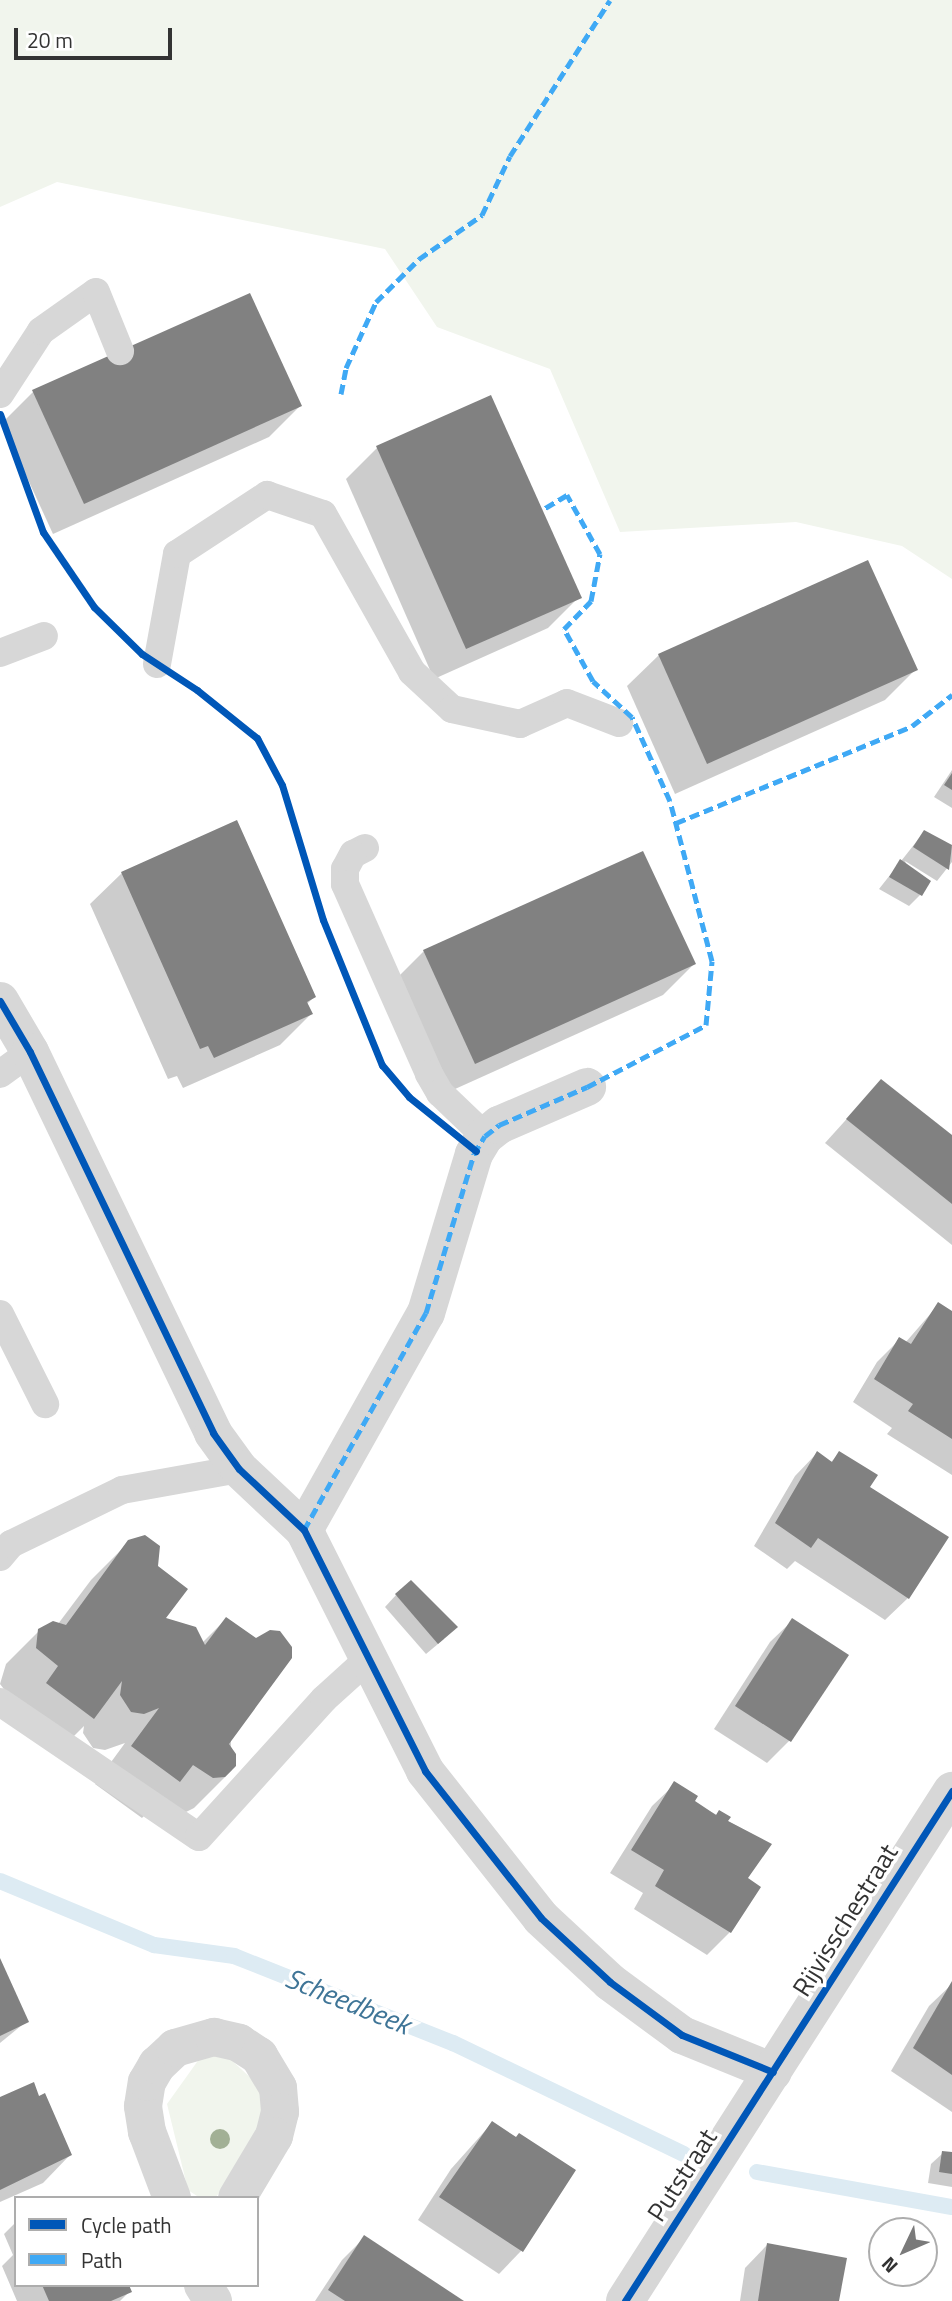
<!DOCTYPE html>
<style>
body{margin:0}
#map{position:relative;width:952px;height:2301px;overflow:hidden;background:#fff;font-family:"Titillium Web",sans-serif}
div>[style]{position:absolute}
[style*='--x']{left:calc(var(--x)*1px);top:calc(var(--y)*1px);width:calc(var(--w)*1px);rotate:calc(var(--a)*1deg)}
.green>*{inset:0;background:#f1f5ed}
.shadow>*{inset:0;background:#0003}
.stream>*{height:16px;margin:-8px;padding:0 8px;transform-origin:8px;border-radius:8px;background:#ddebf3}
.building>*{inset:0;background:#818181}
.lane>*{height:28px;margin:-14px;padding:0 14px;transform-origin:14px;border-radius:14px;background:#d7d7d7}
.street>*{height:38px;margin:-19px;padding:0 19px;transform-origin:19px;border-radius:19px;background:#d7d7d7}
.quiet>*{height:5px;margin-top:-2.5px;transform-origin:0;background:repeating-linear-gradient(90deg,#3fa9f5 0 10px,transparent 0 15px)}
.cycleway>*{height:7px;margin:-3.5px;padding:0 3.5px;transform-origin:3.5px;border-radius:3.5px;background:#0057b8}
.trees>*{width:20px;height:20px;margin:-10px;border-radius:50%;background:#a2b095}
span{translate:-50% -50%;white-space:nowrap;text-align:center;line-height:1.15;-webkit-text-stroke:7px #fff;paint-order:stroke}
.street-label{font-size:26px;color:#333}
.water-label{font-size:28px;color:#3f7597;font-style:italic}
.legend{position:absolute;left:14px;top:2196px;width:245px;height:91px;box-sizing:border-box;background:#fff;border:2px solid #adadad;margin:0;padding:9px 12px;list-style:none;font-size:21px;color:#333}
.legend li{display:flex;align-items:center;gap:14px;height:35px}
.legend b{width:35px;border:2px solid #adadad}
.north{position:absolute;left:868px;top:2217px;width:70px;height:70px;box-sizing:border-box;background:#fff;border:2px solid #adadad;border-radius:50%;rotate:226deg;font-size:19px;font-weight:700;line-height:28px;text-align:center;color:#333}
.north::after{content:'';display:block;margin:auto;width:24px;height:32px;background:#7a7a7a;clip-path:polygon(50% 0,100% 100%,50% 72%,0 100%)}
.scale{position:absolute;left:14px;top:28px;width:158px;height:32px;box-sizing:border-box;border:4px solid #333;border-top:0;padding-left:9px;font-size:21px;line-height:24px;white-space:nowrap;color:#333;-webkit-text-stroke:5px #fff;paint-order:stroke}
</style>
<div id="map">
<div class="green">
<i style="clip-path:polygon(0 0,952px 0,952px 579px,902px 546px,796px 522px,620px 532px,550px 369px,437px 327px,385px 249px,57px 182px,0 207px)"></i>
<i style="clip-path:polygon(202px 2055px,228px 2057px,267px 2093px,251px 2154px,215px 2198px,200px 2198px,188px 2190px,167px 2104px)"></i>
</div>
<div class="shadow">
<i style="clip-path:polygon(33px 392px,300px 406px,269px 437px,53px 534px,2px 423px)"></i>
<i style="clip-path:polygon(491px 397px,579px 597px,548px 628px,434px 679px,346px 479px,377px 448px)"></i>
<i style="clip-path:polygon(659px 655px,916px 669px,885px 700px,675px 794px,627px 686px)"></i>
<i style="clip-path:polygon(952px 770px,952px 808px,934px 797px)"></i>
<i style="clip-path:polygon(924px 832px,952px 847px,952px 862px,937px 881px,905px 861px,920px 895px,909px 906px,879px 889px)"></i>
<i style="clip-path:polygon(122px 873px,314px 997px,306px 1005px,311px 1014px,280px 1045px,183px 1088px,177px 1076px,168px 1079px,90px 904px)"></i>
<i style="clip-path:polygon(424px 951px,694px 964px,663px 995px,444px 1094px,393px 982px)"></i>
<i style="clip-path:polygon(881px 1081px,952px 1137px,952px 1245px,825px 1143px)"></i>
<i style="clip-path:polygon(939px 1304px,952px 1313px,952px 1475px,887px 1434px,892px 1428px,853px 1402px,877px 1362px,900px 1339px,905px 1343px)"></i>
<i style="clip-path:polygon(817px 1453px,831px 1462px,840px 1453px,868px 1488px,908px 1598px,885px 1620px,795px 1561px,787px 1569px,754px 1546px,795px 1476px)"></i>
<i style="clip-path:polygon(129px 1542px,156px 1567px,164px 1619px,202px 1643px,226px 1619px,232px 1770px,194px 1808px,180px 1815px,157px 1802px,142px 1818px,95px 1784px,125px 1743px,105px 1750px,93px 1748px,83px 1733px,84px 1726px,55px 1755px,0 1684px,6px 1664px,44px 1626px,58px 1624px,91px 1580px)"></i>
<i style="clip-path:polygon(396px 1595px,444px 1639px,426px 1654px,385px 1607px)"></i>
<i style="clip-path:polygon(793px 1620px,789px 1741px,767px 1763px,714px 1729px,770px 1642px)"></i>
<i style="clip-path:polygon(675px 1784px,693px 1802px,770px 1844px,746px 1878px,730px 1932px,707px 1955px,634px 1909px,643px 1893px,610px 1873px,652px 1806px)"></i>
<i style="clip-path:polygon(0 1962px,27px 2021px,0 2043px)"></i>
<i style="clip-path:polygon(952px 1984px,952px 2112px,891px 2071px,929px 2006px)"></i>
<i style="clip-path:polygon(39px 2098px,70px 2155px,43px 2183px,0 2202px,0 2099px)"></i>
<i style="clip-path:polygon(492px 2123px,573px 2171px,521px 2251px,499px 2274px,418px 2220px,451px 2169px)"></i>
<i style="clip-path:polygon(943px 2153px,952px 2154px,952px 2187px,928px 2183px,931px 2164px)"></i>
<i style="clip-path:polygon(16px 2222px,16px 2285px,127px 2285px,130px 2291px,120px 2301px,17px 2301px,2px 2266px,13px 2255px,4px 2234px)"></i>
<i style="clip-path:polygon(364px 2238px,460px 2301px,315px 2301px,342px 2260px)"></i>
<i style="clip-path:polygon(767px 2245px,837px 2301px,740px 2301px,745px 2268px)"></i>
</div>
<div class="stream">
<i style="--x:0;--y:1881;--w:167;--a:22.6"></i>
<i style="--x:154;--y:1945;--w:81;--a:7.8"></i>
<i style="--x:234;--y:1956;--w:236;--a:21.7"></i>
<i style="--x:453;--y:2043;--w:256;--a:25.7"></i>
<i style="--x:757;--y:2172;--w:198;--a:10.2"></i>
</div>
<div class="building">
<i style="clip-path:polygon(250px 293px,302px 406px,84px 504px,32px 390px)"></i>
<i style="clip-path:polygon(491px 395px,582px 598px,466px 649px,376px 446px)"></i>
<i style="clip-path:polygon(868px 560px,918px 670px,707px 764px,658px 654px)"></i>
<i style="clip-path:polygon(952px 773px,952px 790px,944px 785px)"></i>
<i style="clip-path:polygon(237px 820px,316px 997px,307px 1002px,313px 1014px,214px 1058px,208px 1046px,200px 1049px,121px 872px)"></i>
<i style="clip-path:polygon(924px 830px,952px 845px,949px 870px,913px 847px)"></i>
<i style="clip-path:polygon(643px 851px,696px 964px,475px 1064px,423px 950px)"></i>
<i style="clip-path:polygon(900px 859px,931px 881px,922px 896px,889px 877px)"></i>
<i style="clip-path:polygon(881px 1079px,952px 1135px,952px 1204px,846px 1119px)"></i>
<i style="clip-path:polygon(938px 1302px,952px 1311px,952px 1439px,908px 1411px,913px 1404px,874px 1379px,899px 1337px,911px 1344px)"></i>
<i style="clip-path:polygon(817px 1451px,832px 1462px,839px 1451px,878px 1475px,870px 1487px,949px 1537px,909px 1599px,818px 1538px,811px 1548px,775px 1523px)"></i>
<i style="clip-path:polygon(145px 1535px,160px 1546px,158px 1566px,188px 1589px,166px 1618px,196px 1627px,205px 1645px,226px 1617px,256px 1638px,270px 1630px,280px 1631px,292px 1647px,292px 1658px,229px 1744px,236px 1754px,236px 1766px,225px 1777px,213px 1778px,193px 1765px,180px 1782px,131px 1746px,159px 1708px,144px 1714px,131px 1712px,120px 1695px,122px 1681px,94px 1719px,46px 1683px,58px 1666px,36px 1648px,38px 1629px,53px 1621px,66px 1625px,128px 1540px)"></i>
<i style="clip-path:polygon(411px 1580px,458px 1627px,438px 1644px,395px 1594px)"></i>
<i style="clip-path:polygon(792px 1618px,849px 1655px,791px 1742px,735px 1706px)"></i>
<i style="clip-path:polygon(674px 1781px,698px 1796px,695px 1801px,716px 1815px,719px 1810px,731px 1817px,728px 1821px,772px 1844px,748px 1878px,761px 1887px,731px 1933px,655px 1886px,664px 1870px,631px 1850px)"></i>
<i style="clip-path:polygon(0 1958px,29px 2022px,0 2036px)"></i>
<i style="clip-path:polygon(952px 1981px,952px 2075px,913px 2048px)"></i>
<i style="clip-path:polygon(34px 2082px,39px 2096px,45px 2093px,72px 2155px,0 2190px,0 2097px)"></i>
<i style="clip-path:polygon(492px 2121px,516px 2137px,519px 2133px,576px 2170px,523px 2252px,439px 2197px)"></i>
<i style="clip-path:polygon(942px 2151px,952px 2152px,952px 2174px,939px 2172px)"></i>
<i style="clip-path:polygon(364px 2235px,464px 2301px,345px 2301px,328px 2290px)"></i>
<i style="clip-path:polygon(767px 2243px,847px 2258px,839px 2301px,758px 2301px)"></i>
<i style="clip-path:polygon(42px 2285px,129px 2285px,132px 2292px,111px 2301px,49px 2301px)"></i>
</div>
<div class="lane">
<i style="--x:0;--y:394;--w:75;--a:-56.9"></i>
<i style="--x:41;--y:331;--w:67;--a:-35.3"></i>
<i style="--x:96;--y:292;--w:64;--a:67.9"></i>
<i style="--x:0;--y:653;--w:47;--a:-21.1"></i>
<i style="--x:157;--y:664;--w:112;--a:-79.7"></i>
<i style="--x:177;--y:554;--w:108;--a:-33.2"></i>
<i style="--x:267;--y:495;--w:59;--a:18.7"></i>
<i style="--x:323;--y:514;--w:181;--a:60.6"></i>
<i style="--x:412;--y:672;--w:54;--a:42.8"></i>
<i style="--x:452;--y:709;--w:70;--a:12.4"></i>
<i style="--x:520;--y:724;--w:51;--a:-24.1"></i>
<i style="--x:567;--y:703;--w:56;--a:21"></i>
<i style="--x:365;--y:848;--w:13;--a:153"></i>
<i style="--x:353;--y:854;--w:17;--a:118"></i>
<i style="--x:345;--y:869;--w:15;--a:90"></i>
<i style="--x:345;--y:884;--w:208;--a:66.1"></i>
<i style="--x:429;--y:1074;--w:22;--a:60"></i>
<i style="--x:440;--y:1093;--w:62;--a:43.7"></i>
<i style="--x:0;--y:1074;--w:37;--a:-36"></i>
<i style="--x:0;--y:1314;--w:101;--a:63.4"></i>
<i style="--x:0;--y:1557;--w:17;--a:-50"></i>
<i style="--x:11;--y:1544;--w:123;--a:-25.9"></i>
<i style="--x:122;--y:1490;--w:119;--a:-10.2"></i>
<i style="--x:0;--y:1702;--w:240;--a:34.2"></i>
<i style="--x:199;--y:1837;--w:186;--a:-47.8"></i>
<i style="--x:324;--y:1699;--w:58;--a:-42.2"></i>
</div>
<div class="street">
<i style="--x:0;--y:1001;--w:59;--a:59.5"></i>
<i style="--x:30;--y:1052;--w:423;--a:64.3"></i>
<i style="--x:213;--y:1433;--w:44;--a:54.2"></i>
<i style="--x:239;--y:1469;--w:89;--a:43.2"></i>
<i style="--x:304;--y:1530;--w:270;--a:63.3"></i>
<i style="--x:425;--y:1771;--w:187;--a:51.7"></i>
<i style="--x:541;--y:1918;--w:94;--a:42.8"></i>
<i style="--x:610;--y:1982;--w:89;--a:36.4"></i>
<i style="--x:682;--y:2035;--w:98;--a:22.1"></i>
<i style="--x:304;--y:1530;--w:249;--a:-60.7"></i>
<i style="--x:426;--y:1313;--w:166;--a:-73.2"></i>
<i style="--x:474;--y:1154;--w:21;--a:-59"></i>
<i style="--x:485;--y:1136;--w:18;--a:-38"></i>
<i style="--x:499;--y:1125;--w:96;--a:-23.4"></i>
<i style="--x:172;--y:2198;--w:71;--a:-110.7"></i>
<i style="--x:147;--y:2132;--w:26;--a:-99"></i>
<i style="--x:143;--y:2106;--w:24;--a:-81"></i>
<i style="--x:147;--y:2082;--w:20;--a:-60"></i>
<i style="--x:157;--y:2065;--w:25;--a:-43"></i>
<i style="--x:175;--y:2048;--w:41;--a:-15.8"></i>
<i style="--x:214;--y:2037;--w:26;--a:13"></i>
<i style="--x:239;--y:2043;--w:24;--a:33"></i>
<i style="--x:259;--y:2056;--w:37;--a:59"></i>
<i style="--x:278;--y:2088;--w:24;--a:85"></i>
<i style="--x:280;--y:2112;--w:25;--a:104"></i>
<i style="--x:274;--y:2136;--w:72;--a:120.8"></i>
<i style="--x:203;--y:2285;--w:19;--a:58"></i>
<i style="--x:625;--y:2301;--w:606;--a:-57.33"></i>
</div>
<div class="quiet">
<i style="--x:341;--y:394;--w:26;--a:-79"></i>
<i style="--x:346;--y:368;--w:72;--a:-65.6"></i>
<i style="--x:376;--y:302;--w:61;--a:-45"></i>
<i style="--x:419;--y:259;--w:77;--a:-34.9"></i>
<i style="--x:482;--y:215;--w:65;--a:-64.6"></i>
<i style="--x:510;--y:156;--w:185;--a:-57.3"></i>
<i style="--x:676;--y:823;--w:255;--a:-22.3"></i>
<i style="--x:912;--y:726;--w:51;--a:-37.8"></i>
<i style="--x:304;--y:1530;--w:249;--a:-60.7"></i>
<i style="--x:426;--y:1313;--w:166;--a:-73.2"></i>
<i style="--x:474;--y:1154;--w:21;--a:-59"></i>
<i style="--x:485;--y:1136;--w:18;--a:-38"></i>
<i style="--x:499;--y:1125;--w:96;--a:-23.4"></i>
<i style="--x:587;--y:1087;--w:134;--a:-27.5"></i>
<i style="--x:706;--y:1025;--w:64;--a:-84.6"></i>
<i style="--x:712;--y:961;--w:165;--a:-104.7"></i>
<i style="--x:670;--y:801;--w:92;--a:-114.3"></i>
<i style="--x:632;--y:717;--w:53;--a:-137.3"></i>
<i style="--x:593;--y:681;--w:60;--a:-119.1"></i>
<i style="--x:564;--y:629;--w:39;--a:-46"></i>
<i style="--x:591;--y:601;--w:48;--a:-79.2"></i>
<i style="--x:600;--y:554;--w:68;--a:-119.2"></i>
<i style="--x:567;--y:495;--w:29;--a:149"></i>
</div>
<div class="cycleway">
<i style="--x:0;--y:414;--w:126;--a:70"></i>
<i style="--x:43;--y:532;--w:91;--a:55.8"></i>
<i style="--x:94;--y:607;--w:67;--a:44.4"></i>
<i style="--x:142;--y:654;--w:66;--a:33.2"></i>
<i style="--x:197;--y:690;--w:77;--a:38.7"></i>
<i style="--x:257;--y:738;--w:53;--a:62"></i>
<i style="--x:282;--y:785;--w:141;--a:73.1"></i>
<i style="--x:323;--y:920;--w:157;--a:67.9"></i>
<i style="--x:382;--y:1065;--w:42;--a:49.8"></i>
<i style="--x:409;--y:1097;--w:86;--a:38.9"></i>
<i style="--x:0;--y:1001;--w:59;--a:59.5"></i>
<i style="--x:30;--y:1052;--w:423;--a:64.3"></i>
<i style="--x:213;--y:1433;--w:44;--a:54.2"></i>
<i style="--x:239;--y:1469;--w:89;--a:43.2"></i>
<i style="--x:304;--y:1530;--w:270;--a:63.3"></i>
<i style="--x:425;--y:1771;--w:187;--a:51.7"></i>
<i style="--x:541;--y:1918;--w:94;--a:42.8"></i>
<i style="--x:610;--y:1982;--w:89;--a:36.4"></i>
<i style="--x:682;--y:2035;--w:98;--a:22.1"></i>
<i style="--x:625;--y:2301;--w:606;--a:-57.33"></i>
</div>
<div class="trees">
<i style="left:220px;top:2139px"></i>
</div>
<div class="street-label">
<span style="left:845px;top:1920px;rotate:-58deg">Rijvisschestraat</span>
<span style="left:682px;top:2175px;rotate:-57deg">Putstraat</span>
</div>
<div class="water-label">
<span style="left:348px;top:2001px;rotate:22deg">Scheedbeek</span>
</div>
<ul class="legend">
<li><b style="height:9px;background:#0057b8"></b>Cycle path</li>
<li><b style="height:9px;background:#3fa9f5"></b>Path</li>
</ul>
<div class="north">N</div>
<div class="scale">20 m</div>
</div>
